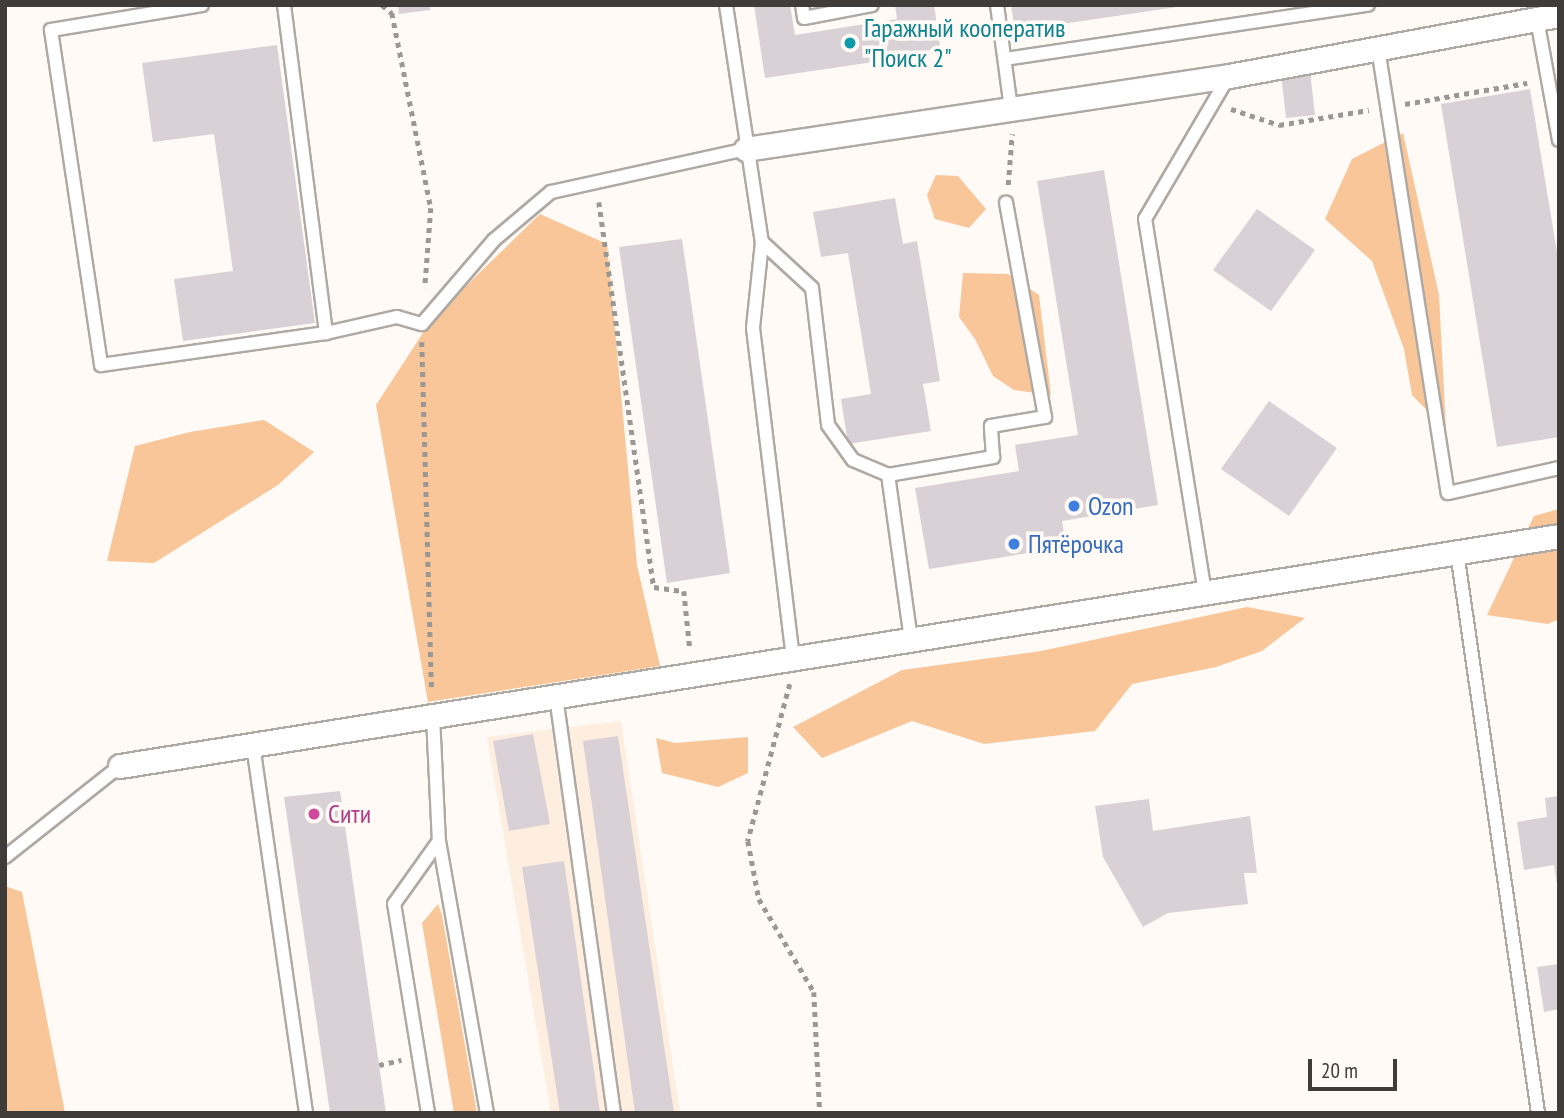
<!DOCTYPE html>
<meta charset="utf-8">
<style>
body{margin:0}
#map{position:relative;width:1564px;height:1118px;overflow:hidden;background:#fffaf5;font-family:"PT Sans Narrow",sans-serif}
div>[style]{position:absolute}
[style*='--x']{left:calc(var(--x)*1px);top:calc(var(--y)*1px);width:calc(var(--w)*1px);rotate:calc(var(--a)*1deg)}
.industrial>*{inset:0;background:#fdeee0}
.green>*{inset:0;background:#f8c698}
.building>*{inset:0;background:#d9d1d5}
.path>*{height:4.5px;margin-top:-2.25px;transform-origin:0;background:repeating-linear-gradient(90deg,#9b9794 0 5px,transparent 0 10px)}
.roads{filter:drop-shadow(2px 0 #afa9a4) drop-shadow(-2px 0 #afa9a4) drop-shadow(0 2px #afa9a4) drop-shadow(0 -2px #afa9a4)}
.service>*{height:12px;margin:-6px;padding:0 6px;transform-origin:6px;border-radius:6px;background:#fff}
.minor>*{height:23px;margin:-11.5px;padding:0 11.5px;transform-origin:11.5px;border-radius:11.5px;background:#fff}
.dots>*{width:19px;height:19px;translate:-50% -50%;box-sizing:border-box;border:4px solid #fffaf5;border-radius:50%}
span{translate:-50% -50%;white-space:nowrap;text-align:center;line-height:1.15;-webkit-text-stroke:7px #fffaf5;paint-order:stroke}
.culture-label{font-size:26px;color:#0d838f}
.left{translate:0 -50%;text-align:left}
.shop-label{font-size:26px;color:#366cbe}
.hotel-label{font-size:26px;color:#b23c85}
.frame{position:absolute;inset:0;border:7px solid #3f3c3a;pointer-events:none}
.scale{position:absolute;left:1308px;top:1059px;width:89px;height:32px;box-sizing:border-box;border:4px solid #3f3c3a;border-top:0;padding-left:9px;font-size:21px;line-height:24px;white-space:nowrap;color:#3f3c3a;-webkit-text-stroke:5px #fffaf5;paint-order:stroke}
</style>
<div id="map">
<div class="industrial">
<i style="clip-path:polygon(621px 721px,680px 1113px,551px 1113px,487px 737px)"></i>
</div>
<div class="green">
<i style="clip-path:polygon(1403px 133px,1439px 295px,1446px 430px,1412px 395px,1404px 349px,1372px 261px,1325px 219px,1352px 159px)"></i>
<i style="clip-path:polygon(936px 175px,958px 176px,986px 209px,969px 228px,935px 219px,927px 195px)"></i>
<i style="clip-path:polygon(540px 214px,607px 244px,637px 565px,660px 666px,428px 702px,376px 405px,432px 319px)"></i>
<i style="clip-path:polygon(963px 273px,1008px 274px,1039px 295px,1051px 395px,1014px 390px,993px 376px,975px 339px,959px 317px)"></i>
<i style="clip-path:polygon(264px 420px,314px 452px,278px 485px,154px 563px,107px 561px,135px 446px,190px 432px)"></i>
<i style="clip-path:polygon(1559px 509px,1559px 619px,1548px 624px,1487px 615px,1534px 516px)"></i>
<i style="clip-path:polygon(1247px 607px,1305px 618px,1262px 651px,1216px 667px,1132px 684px,1095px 731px,984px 744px,912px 721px,822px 758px,793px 727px,902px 670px,1041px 651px)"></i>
<i style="clip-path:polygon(748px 737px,748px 773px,718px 787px,662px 773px,656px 738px,675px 743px)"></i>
<i style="clip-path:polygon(5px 886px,22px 892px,65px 1113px,5px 1113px)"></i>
<i style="clip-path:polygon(438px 904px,442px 915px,477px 1113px,454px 1113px,422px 923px)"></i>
</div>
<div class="building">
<i style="clip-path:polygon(398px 5px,430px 5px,430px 10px,399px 14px)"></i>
<i style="clip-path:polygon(754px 5px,790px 5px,795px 35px,897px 19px,895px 5px,934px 5px,941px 52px,765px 78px)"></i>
<i style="clip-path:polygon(1011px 5px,1177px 5px,1177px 7px,1015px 31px)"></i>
<i style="clip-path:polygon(277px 45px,315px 323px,183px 341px,174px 279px,233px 271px,214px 134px,153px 142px,142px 63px)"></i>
<i style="clip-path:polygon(1310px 71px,1315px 115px,1286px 118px,1281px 74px)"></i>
<i style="clip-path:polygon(1530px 89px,1559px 264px,1559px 437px,1497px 447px,1441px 104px)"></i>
<i style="clip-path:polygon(1104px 170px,1158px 505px,1062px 521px,1066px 547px,929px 569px,915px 488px,1019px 471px,1015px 445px,1078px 435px,1037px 181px)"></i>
<i style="clip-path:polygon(895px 198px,903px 244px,917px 241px,940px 381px,923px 384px,931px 431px,848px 444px,841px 399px,871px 394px,848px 253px,821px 257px,813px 212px)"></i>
<i style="clip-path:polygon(1257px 209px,1315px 250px,1271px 311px,1213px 270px)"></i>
<i style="clip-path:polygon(682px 239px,730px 573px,667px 583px,619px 247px)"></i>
<i style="clip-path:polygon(1269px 401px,1337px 448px,1289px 516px,1221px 469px)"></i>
<i style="clip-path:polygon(533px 734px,550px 824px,509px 831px,493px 741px)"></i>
<i style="clip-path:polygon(618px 736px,674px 1113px,635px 1113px,583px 741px)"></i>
<i style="clip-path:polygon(340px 791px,375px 1037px,386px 1113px,330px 1113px,284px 797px)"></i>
<i style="clip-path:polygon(1559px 796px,1559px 884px,1557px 884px,1554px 865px,1524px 870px,1517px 822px,1547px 817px,1545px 798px)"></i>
<i style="clip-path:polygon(1149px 799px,1153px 831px,1250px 816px,1257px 873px,1244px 873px,1248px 904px,1168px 913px,1143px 927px,1103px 857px,1095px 806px)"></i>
<i style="clip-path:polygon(564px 861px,600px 1113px,560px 1113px,522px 867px)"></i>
<i style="clip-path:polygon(1559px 964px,1559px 1009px,1544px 1012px,1537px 967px)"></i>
</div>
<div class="path">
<i style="--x:382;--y:5;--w:13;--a:39"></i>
<i style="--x:392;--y:13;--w:199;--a:78.7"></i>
<i style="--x:431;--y:208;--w:80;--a:94.3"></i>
<i style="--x:1405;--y:104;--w:124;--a:-9.8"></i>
<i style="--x:1231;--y:109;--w:51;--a:18.4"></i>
<i style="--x:1279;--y:125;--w:91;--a:-9.5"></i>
<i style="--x:1008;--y:185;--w:51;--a:-85.5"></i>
<i style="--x:599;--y:202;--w:389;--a:81.9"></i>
<i style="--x:654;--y:587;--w:30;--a:8"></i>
<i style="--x:684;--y:591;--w:58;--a:84.1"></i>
<i style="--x:422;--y:342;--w:349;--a:88.4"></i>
<i style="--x:790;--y:684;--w:163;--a:105"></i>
<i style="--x:748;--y:841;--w:59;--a:79.3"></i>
<i style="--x:759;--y:899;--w:108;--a:59.4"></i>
<i style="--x:814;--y:992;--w:121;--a:87.2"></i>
<i style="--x:379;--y:1065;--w:23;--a:-13"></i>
</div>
<div class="roads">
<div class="service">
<i style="--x:202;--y:5;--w:153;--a:170.6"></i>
<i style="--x:51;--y:30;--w:339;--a:81.5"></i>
<i style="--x:101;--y:365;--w:227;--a:-8.1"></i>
<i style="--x:326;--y:333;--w:73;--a:-12.7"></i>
<i style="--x:397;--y:317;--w:26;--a:16"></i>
<i style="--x:422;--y:324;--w:111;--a:-49.4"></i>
<i style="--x:494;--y:240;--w:75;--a:-40.1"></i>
<i style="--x:551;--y:192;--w:200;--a:-12.4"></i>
<i style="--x:284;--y:5;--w:331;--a:82.7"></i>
<i style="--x:726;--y:5;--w:240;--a:81.4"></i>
<i style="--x:762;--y:242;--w:68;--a:42.6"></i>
<i style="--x:812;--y:288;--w:138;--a:83.3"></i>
<i style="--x:828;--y:425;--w:43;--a:54.5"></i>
<i style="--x:853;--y:460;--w:38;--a:23"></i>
<i style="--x:802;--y:5;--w:13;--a:81"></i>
<i style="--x:804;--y:18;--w:69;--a:-10.8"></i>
<i style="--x:997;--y:5;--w:105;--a:82.3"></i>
<i style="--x:1537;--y:19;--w:123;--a:79.7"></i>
<i style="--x:1378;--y:48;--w:450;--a:81.1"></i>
<i style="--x:1448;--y:493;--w:114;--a:-12.7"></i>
<i style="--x:1005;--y:59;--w:367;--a:-8.5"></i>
<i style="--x:762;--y:242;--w:86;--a:96"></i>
<i style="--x:753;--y:328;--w:332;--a:83.1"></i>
<i style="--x:1457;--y:552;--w:567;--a:81.78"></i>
<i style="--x:1205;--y:593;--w:379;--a:-99.1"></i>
<i style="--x:1145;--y:219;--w:166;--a:-59.6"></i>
<i style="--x:911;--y:640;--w:167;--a:-97.9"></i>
<i style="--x:888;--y:475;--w:107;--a:-9.7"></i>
<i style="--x:993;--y:457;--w:31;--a:-94"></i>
<i style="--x:991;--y:426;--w:55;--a:-9.5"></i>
<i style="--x:1045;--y:417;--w:218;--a:-100.3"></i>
<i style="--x:556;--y:696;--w:421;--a:82.1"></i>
<i style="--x:433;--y:716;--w:125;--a:87.3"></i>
<i style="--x:439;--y:841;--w:276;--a:80"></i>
<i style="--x:253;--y:745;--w:372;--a:81.8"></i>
<i style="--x:5;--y:857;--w:147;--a:-38.4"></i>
<i style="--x:428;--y:1113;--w:212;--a:-99.2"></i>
<i style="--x:394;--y:904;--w:77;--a:-54.5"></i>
</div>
<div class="minor">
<i style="--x:746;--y:149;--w:488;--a:-8.6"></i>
<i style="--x:1229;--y:76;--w:336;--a:-10.5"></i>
<i style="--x:120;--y:766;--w:1457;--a:-9.08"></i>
</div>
</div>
<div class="dots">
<i style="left:850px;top:43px;background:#0f9aa8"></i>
<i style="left:1074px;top:506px;background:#3f7fe0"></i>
<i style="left:1014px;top:544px;background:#3f7fe0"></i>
<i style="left:314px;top:814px;background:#d1479c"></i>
</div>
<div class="culture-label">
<span class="left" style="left:864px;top:43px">Гаражный кооператив<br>"Поиск 2"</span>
</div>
<div class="shop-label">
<span class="left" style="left:1088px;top:506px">Ozon</span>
<span class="left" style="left:1028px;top:544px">Пятёрочка</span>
</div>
<div class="hotel-label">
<span class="left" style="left:328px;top:814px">Сити</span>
</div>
<div class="frame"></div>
<div class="scale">20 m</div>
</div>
